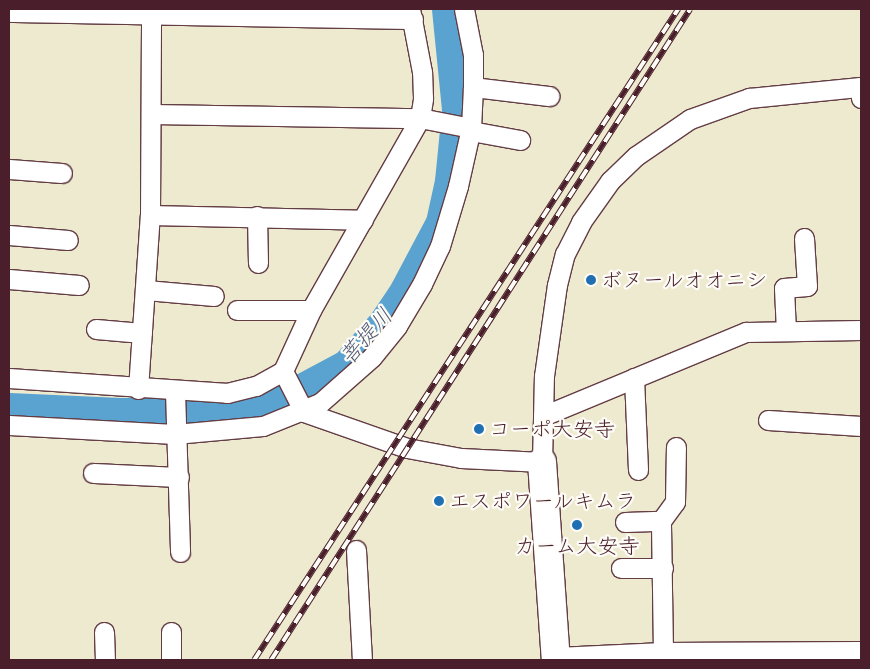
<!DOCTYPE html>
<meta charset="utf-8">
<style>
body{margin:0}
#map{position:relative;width:870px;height:669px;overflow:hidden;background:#eeead0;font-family:Itim,"Klee One",sans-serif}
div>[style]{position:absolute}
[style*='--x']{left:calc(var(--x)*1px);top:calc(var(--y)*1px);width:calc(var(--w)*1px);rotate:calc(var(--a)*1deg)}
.river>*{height:29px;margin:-14.5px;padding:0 14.5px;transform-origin:14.5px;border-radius:14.5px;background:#5aa3d1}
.roads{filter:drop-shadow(1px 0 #633d44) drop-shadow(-1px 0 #633d44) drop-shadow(0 1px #633d44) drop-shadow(0 -1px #633d44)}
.street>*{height:19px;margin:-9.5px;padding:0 9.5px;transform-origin:9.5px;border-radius:9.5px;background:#fff}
.secondary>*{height:28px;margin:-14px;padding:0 14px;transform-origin:14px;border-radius:14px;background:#fff}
.rail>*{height:5.5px;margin-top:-2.75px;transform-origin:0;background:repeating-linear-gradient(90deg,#fdfcf7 0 11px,#4a1f2b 0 22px);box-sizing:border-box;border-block:1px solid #4a1f2b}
.dots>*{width:14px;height:14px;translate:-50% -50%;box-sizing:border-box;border:2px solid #fdfcf7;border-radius:50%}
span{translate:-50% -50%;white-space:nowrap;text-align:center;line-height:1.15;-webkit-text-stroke:4.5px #fdfcf7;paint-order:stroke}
.poi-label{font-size:21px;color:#4a1f2b}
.left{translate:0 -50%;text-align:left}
.water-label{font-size:22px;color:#515a76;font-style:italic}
.frame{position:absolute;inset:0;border:10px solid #4a1f2b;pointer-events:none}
</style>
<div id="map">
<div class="river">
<i style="--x:9;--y:407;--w:111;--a:2.6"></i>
<i style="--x:120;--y:412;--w:120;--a:-1"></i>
<i style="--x:240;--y:410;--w:46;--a:-16.5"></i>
<i style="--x:284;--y:397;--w:70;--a:-28"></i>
<i style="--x:346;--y:364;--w:55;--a:-48.7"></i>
<i style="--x:382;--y:323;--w:40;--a:-56"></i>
<i style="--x:404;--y:290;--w:77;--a:-62.1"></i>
<i style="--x:440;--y:222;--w:42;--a:-77.6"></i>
<i style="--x:449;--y:181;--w:72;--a:-84.4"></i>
<i style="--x:456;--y:109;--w:100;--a:-95.7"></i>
</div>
<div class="roads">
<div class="street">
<i style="--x:9;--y:12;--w:404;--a:1"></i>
<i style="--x:473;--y:87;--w:77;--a:6.8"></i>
<i style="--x:151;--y:114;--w:269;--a:0.9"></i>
<i style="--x:420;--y:118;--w:52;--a:11.1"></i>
<i style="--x:471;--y:131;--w:50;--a:10.4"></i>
<i style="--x:9;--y:169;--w:53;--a:4.3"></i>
<i style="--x:150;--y:215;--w:213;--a:1.3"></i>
<i style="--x:257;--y:216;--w:47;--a:88.8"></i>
<i style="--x:9;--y:235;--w:59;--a:4.8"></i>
<i style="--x:9;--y:279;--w:70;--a:4.9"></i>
<i style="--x:146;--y:290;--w:68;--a:5"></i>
<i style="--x:237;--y:310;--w:74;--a:0"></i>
<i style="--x:96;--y:329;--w:46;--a:5"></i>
<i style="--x:786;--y:331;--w:43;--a:-92.7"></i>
<i style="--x:784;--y:288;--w:23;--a:-5"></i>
<i style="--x:807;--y:286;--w:48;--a:-93.6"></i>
<i style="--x:283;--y:371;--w:46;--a:62.9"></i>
<i style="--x:304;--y:412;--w:109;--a:19.3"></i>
<i style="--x:407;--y:448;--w:55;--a:10.5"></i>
<i style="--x:461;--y:458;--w:81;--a:2.8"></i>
<i style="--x:542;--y:462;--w:86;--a:-88.7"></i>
<i style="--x:544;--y:376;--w:92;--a:-81.9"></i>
<i style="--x:557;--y:285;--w:32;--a:-76"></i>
<i style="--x:565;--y:254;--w:36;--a:-63"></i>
<i style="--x:581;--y:222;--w:50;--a:-54.7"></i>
<i style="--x:610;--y:181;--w:36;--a:-44"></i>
<i style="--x:636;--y:156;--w:65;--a:-34.4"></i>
<i style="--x:690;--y:119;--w:63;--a:-19.6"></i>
<i style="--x:749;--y:98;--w:112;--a:-5.7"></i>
<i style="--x:860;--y:87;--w:11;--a:85"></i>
<i style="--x:9;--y:378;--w:219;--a:3.9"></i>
<i style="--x:227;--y:393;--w:30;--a:-14"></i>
<i style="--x:256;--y:386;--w:31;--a:-29"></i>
<i style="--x:283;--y:371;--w:67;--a:-65.3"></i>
<i style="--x:311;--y:310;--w:221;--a:-60.4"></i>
<i style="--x:420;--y:118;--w:20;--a:-81"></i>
<i style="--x:423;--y:98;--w:26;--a:-92"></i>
<i style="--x:422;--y:72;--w:64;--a:-100.8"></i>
<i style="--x:634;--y:378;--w:92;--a:87.5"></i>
<i style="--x:138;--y:389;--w:174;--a:-86.1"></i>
<i style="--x:150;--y:215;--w:206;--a:-89.7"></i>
<i style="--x:175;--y:391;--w:161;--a:88.2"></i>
<i style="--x:543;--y:416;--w:220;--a:-22.5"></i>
<i style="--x:746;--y:332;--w:115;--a:-1"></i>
<i style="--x:768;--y:420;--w:93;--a:3.7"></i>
<i style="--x:9;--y:425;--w:166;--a:3.1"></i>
<i style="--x:175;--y:434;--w:88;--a:-5.2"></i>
<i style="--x:263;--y:426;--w:61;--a:-22"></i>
<i style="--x:320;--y:403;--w:69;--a:-41.5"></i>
<i style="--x:372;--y:357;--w:40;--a:-51"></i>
<i style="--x:397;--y:326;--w:49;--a:-59.2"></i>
<i style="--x:422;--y:284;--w:42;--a:-64.7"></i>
<i style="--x:440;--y:246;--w:63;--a:-73.3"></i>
<i style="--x:458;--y:186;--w:59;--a:-77.4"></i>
<i style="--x:471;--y:128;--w:41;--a:-87.2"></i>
<i style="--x:473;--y:87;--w:32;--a:-90"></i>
<i style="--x:473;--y:55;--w:47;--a:-101.1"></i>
<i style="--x:93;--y:473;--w:86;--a:2.7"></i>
<i style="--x:625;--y:522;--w:36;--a:-2"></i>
<i style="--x:356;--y:550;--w:110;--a:86.9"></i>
<i style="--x:621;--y:568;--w:42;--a:0"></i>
<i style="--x:104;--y:632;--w:28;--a:88"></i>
<i style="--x:171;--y:632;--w:28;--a:90"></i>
<i style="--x:663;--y:652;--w:131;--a:-90.9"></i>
<i style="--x:661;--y:521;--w:24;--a:-54"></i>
<i style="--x:675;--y:502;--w:55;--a:-89"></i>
<i style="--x:556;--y:657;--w:107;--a:-2.7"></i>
<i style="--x:663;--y:652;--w:198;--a:-0.3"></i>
</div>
<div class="secondary">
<i style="--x:542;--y:462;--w:198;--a:86"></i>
</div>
</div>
<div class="rail">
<i style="--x:254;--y:660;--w:777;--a:-56.92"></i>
<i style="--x:271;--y:660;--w:774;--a:-57.23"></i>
</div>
<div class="dots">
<i style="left:591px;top:280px;background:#1f6fb2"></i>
<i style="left:479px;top:429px;background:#1f6fb2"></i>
<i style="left:439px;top:501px;background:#1f6fb2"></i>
<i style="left:577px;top:525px;background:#1f6fb2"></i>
</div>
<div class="poi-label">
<span class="left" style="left:601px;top:280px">ボヌールオオニシ</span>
<span class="left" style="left:489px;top:429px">コーポ大安寺</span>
<span class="left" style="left:449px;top:501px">エスポワールキムラ</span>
<span style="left:577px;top:546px">カーム大安寺</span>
</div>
<div class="water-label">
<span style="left:366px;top:336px;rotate:-48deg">菩提川</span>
</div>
<div class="frame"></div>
</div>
